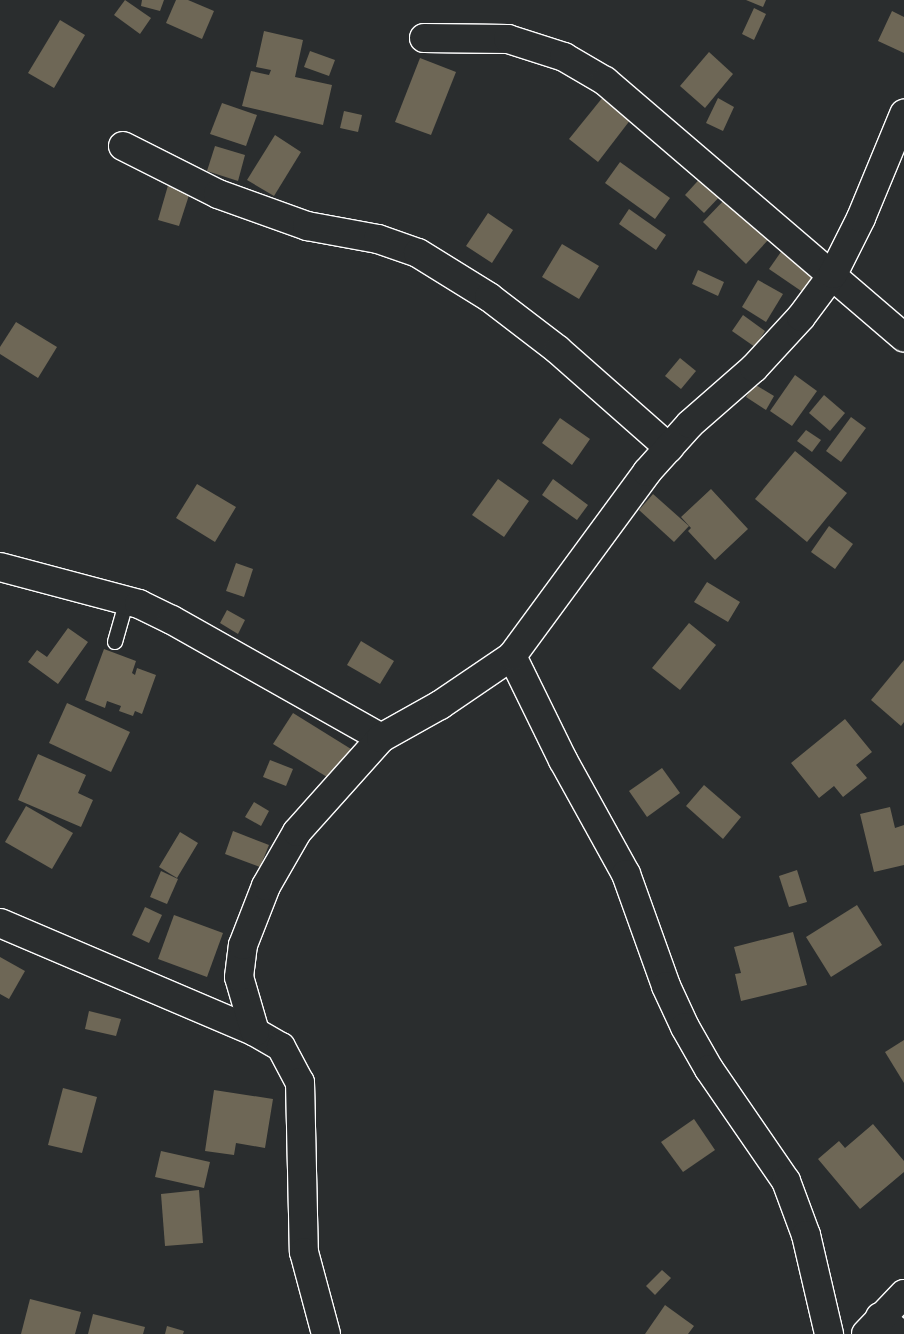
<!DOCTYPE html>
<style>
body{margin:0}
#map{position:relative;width:904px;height:1334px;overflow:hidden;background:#2a2d2e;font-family:Mynerve,sans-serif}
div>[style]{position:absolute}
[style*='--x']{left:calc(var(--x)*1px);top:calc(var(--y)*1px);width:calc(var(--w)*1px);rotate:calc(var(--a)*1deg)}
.building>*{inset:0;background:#6e6756}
.roads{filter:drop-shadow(1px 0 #fff) drop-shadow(-1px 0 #fff) drop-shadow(0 1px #fff) drop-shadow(0 -1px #fff)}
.service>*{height:14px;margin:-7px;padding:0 7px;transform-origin:7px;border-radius:7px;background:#2a2d2e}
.minor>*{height:28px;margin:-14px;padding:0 14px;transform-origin:14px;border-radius:14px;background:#2a2d2e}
span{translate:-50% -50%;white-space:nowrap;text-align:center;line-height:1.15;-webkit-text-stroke:4.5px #2a2d2e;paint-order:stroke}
</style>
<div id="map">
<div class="building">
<i style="clip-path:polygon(125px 0,151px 18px,140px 34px,114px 15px)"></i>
<i style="clip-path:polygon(142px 0,164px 0,160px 11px,141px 6px)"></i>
<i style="clip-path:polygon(176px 0,188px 0,214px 11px,202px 39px,166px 23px)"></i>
<i style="clip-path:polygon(746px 0,766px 0,763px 7px)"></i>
<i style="clip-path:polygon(754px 8px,766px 14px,754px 40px,742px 34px)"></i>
<i style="clip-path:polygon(892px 11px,904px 17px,904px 53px,878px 41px)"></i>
<i style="clip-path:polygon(60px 20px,85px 35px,54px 88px,28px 73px)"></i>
<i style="clip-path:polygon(264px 31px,303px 40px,295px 77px,332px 85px,323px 125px,242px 106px,251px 71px,269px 75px,271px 70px,256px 67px)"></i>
<i style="clip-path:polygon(310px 51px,335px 60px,329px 76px,304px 67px)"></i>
<i style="clip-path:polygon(709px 52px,733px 74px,705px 108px,680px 86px)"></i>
<i style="clip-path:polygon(420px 58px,456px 72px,431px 135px,395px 122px)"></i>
<i style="clip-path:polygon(603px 97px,631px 119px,598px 162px,569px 139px)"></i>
<i style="clip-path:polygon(718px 98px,734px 107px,723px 131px,706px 123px)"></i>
<i style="clip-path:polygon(222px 103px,257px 115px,246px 146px,210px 134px)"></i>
<i style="clip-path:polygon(344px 111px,362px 115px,358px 132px,340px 128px)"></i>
<i style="clip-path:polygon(275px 135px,301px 152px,274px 196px,247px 180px)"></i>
<i style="clip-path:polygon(215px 146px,245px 155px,238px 181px,207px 171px)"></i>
<i style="clip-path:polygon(620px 162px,670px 198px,655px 219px,605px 183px)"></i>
<i style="clip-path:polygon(705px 173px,725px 191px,704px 213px,685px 195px)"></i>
<i style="clip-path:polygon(169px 182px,191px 189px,179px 226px,158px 220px)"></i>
<i style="clip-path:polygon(726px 198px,769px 239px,746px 264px,703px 222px)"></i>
<i style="clip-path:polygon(629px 209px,666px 235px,656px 250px,619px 224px)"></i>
<i style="clip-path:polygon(488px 213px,513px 230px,492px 263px,466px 246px)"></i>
<i style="clip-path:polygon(562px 244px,599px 266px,579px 299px,542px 277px)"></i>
<i style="clip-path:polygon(783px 249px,821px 274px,807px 295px,769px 269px)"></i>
<i style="clip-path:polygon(698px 270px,724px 282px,718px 296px,692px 284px)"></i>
<i style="clip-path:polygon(758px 280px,783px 294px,766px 322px,742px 307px)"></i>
<i style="clip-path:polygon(743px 315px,765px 331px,755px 347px,732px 331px)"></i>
<i style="clip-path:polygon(16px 322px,57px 347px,38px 378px,0 354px,0 347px)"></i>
<i style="clip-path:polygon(680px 358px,696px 371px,681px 389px,665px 376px)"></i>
<i style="clip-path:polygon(795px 375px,817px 391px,792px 426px,770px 411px)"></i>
<i style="clip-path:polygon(754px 384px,774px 396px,766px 410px,746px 397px)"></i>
<i style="clip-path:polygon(824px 395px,845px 413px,830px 431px,809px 413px)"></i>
<i style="clip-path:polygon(851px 417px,866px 428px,841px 462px,826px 451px)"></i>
<i style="clip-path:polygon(560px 418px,590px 439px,572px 465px,542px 443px)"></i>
<i style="clip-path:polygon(806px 430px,821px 440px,812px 452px,797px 441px)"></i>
<i style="clip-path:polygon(795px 451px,847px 493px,807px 542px,755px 499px)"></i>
<i style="clip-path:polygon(498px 479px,529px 501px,504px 537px,472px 515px)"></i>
<i style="clip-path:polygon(553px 479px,588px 505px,577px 520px,542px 495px)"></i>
<i style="clip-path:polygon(197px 484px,236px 507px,215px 542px,176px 518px)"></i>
<i style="clip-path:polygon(711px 489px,748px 529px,715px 560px,688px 531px,691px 528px,681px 517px)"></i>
<i style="clip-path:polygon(653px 494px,689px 526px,674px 542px,639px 510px)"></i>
<i style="clip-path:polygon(829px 526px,853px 544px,835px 569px,811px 552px)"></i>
<i style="clip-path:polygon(236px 563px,253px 569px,244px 597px,226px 591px)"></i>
<i style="clip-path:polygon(707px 582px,740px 602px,728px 622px,694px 602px)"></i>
<i style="clip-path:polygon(227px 610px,245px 620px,238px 634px,220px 623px)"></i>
<i style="clip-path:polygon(689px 623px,716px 645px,680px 690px,652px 668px)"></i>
<i style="clip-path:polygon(68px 628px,88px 642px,58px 684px,28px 662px,37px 650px,47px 657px)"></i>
<i style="clip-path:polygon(361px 641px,394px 661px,380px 684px,347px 665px)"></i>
<i style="clip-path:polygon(104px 649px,136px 661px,132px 673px,135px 675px,137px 668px,156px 675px,142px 714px,135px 711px,133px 716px,119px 711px,121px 706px,107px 701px,105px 708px,85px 700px)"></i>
<i style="clip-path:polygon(904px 660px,904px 722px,901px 726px,871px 700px)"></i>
<i style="clip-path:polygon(67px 703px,130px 732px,111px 772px,49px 743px)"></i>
<i style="clip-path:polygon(293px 713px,351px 749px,332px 780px,273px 744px)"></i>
<i style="clip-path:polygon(845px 719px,872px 752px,856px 765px,867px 778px,843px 797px,834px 786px,819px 798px,791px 763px)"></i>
<i style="clip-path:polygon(38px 754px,86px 775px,78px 793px,93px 800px,81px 827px,18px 800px)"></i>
<i style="clip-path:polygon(270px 760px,293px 769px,286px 786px,263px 777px)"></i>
<i style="clip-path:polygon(662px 768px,680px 793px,647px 817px,629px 791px)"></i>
<i style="clip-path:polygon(704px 785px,741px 817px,723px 839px,686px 806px)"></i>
<i style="clip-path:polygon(254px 802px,269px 811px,261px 826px,245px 817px)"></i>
<i style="clip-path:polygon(26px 806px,73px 833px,52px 869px,5px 842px)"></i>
<i style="clip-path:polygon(890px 807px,895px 828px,904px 825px,904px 865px,874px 872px,860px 814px)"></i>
<i style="clip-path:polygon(233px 831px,269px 845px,260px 867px,225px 854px)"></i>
<i style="clip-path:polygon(180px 832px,198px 843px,177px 878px,159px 867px)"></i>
<i style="clip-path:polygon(797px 870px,807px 902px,789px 907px,779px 876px)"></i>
<i style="clip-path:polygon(161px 871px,178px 879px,167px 904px,150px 897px)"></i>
<i style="clip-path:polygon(857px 905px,882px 945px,831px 977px,806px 937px)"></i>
<i style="clip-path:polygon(145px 907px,162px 915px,149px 943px,132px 935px)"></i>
<i style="clip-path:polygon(174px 915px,223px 933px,207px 977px,158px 959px)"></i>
<i style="clip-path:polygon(793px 932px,807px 985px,741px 1001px,735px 974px,741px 973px,734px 947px)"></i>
<i style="clip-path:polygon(0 957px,25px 971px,9px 999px,0 994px)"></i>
<i style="clip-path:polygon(89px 1011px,121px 1019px,116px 1036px,85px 1029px)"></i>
<i style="clip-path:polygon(904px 1040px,904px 1083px,885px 1052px)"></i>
<i style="clip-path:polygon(63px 1088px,97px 1097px,82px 1153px,48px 1145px)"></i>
<i style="clip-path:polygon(214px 1090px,273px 1099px,265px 1148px,236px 1143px,234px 1155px,205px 1151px)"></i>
<i style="clip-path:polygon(694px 1119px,715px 1150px,683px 1172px,661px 1142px)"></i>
<i style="clip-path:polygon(873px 1124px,904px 1161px,904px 1172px,860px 1209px,818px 1159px,839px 1141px,845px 1148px)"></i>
<i style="clip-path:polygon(161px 1151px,210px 1162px,204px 1188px,155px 1177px)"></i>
<i style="clip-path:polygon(199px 1190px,203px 1243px,165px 1246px,161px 1194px)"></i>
<i style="clip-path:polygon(662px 1270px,671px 1278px,655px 1295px,646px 1286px)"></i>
<i style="clip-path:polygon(30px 1299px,81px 1312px,75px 1334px,21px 1334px)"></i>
<i style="clip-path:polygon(665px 1305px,694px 1326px,688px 1334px,645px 1334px)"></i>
<i style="clip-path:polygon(93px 1314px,145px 1327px,143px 1334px,88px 1334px)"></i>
<i style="clip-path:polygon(167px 1326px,184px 1331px,183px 1334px,165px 1334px)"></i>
</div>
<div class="roads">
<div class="service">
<i style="--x:115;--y:642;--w:44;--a:-74.1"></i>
</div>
<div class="minor">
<i style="--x:424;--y:38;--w:84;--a:0.7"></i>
<i style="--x:508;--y:39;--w:59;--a:17.8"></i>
<i style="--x:564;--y:57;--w:48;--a:30.3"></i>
<i style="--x:605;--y:81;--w:394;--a:40.6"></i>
<i style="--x:123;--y:146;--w:106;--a:26.8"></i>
<i style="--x:218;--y:194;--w:95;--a:19.8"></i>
<i style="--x:307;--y:226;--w:72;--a:10.4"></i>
<i style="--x:378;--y:239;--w:42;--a:19.3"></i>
<i style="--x:418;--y:253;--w:84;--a:31.8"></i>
<i style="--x:489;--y:297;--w:87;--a:37.5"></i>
<i style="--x:558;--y:350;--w:148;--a:41.4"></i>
<i style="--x:0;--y:567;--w:144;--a:14.9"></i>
<i style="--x:139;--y:604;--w:37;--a:26"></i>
<i style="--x:172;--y:620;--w:240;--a:29.4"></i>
<i style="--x:512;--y:656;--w:116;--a:63.9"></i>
<i style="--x:563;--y:760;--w:130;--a:61.1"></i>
<i style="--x:626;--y:874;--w:119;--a:70.3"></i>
<i style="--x:666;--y:986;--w:45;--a:65.1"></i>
<i style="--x:685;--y:1027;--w:48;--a:60.3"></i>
<i style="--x:709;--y:1069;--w:136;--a:55.5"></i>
<i style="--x:786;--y:1181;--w:58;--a:69.7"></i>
<i style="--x:806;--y:1235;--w:102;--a:76.9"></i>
<i style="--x:0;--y:923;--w:277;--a:23.1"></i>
<i style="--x:255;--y:1032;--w:30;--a:30"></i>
<i style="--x:281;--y:1047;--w:40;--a:62"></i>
<i style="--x:300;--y:1082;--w:170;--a:88.7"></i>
<i style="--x:304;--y:1252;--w:85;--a:75"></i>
<i style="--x:255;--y:1032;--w:57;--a:-106.2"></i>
<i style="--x:239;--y:977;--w:32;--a:-83"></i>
<i style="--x:243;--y:945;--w:63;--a:-68.7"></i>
<i style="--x:266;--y:886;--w:62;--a:-60.1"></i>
<i style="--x:297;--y:832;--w:126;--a:-48.2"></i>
<i style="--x:381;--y:738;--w:68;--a:-29.2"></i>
<i style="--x:440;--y:705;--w:87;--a:-34.2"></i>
<i style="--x:512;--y:656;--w:228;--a:-53.7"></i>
<i style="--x:647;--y:472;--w:64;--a:-48.1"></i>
<i style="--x:690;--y:424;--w:85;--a:-41.2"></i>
<i style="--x:754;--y:368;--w:69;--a:-47.3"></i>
<i style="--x:801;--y:317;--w:54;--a:-53.3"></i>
<i style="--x:833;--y:274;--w:63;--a:-63.4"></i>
<i style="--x:861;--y:218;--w:113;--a:-67.5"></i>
<i style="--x:880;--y:1317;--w:26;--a:40"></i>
<i style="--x:866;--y:1334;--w:55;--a:-46.5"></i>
</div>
</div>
</div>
